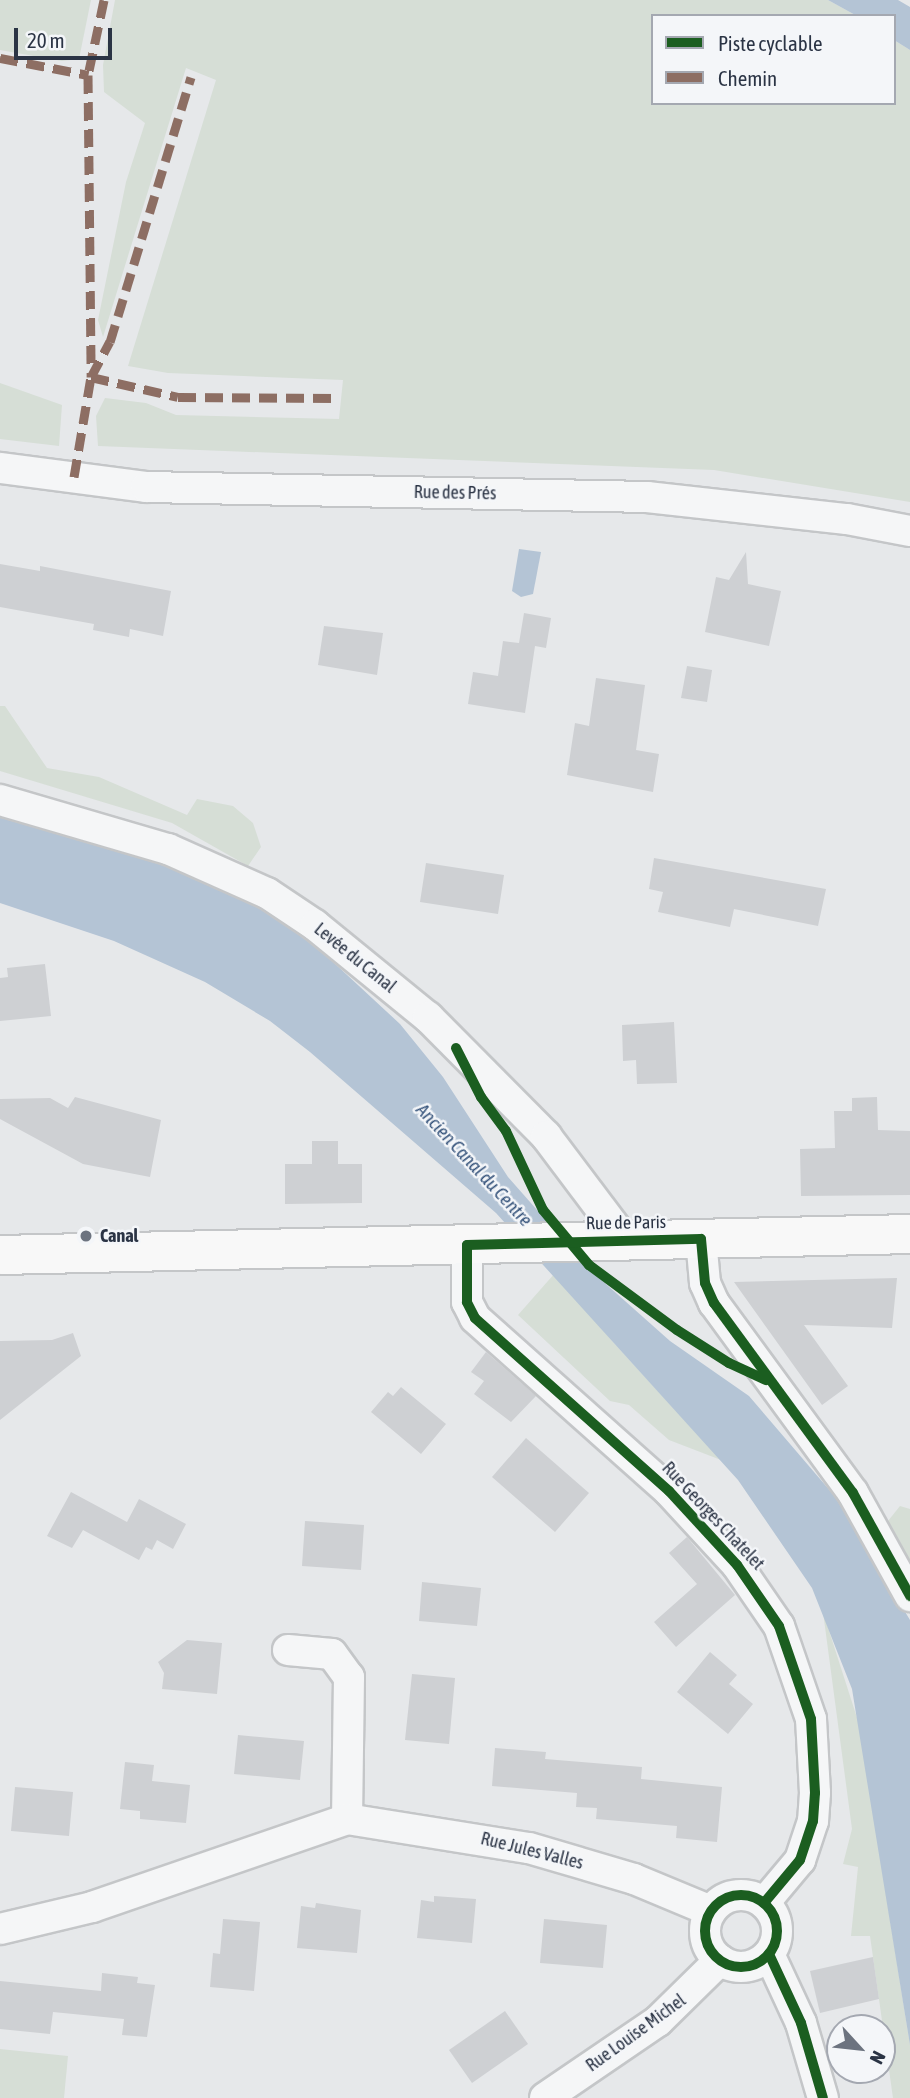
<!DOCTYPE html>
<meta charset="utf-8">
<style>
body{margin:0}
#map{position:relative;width:910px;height:2098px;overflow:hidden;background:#e6e8ea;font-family:"Asap Condensed",sans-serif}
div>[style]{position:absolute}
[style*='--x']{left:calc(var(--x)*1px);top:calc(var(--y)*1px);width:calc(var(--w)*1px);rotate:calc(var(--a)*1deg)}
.green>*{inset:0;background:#d6ded6}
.water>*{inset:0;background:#b4c4d5}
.building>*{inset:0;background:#ced0d3}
.roads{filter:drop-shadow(2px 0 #c4c6c8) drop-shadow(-2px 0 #c4c6c8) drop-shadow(0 2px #c4c6c8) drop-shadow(0 -2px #c4c6c8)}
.minor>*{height:30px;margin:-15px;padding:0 15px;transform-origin:15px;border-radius:15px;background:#f5f6f7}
.minor>.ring{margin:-15px;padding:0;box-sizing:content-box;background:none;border:30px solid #f5f6f7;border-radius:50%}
.secondary>*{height:38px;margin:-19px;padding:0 19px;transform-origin:19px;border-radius:19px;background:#f8f8f8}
.quiet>*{height:9px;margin-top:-4.5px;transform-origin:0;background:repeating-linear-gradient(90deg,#8d6e63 0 18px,transparent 0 27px)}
.cycleway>*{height:10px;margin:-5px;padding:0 5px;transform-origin:5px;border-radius:5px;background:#1b5e20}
.cycleway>.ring{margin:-5px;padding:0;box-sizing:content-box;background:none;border:10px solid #1b5e20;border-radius:50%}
.dots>*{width:19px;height:19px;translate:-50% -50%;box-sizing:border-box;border:4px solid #f4f6f9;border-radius:50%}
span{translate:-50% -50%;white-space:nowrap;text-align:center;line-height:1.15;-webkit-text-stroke:5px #f4f6f9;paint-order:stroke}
.street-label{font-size:18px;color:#2b3445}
.poi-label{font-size:18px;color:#2b3445;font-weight:700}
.left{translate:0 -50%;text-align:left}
.water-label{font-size:19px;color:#34527a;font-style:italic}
.legend{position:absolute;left:651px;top:14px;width:245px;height:91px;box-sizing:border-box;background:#f4f6f9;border:2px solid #a4a8b1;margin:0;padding:9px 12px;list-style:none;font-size:21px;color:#2b3445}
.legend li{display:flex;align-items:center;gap:14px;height:35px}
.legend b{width:35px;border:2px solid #a4a8b1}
.north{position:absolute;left:826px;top:2014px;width:70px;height:70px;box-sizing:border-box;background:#f4f6f9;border:2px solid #a4a8b1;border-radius:50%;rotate:117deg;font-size:19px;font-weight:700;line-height:28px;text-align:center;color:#2b3445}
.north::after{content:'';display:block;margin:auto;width:24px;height:32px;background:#6c737f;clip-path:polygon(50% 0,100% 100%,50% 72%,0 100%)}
.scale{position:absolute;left:14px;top:28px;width:98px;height:32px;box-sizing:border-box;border:4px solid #2b3445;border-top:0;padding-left:9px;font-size:21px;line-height:24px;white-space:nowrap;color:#2b3445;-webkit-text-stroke:5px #f4f6f9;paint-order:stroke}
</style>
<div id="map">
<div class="green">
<i style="clip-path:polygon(0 0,91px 0,79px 59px,62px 61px,0 50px)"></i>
<i style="clip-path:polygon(115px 0,828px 0,857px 16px,653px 16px,653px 103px,894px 103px,894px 40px,910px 50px,910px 502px,714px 470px,98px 446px,96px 416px,105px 398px,146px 403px,176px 415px,339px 419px,343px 380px,168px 373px,128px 366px,216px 80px,186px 68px,103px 337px,98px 320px,126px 182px,145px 123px,104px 92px,103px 65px)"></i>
<i style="clip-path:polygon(0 383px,62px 405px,59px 446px,0 439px)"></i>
<i style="clip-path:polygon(0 706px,5px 706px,47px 768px,99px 777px,187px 815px,197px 799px,233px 806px,253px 823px,261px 847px,248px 866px,172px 823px,0 771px)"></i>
<i style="clip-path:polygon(555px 1273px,613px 1342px,721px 1460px,669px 1440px,629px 1405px,610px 1401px,518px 1315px)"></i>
<i style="clip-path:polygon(900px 1506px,910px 1509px,910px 1568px,888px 1521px)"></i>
<i style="clip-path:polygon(823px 1612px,859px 1724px,910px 2045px,910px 2098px,893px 2098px,870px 1936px,851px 1936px,858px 1867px,843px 1864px,852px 1829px)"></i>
<i style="clip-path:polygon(0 2049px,68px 2056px,64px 2098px,0 2098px)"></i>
</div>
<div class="water">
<i style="clip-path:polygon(828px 0,898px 0,910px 7px,910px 50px,894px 40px,894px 16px,857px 16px)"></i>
<i style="clip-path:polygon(519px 549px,541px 552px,533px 594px,521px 597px,512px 591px)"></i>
<i style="clip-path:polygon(0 811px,131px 846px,248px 898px,304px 935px,400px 1024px,443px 1077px,508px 1177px,589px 1269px,670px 1341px,749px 1396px,838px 1500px,910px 1620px,910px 2045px,852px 1689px,812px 1588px,738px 1480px,496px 1213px,310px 1052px,270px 1021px,205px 982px,114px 941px,0 903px)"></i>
</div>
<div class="building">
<i style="clip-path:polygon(746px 552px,748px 584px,781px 591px,769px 646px,705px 632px,716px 577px,729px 580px)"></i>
<i style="clip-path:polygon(0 564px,40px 571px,40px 566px,171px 591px,163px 636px,130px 629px,129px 637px,93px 630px,94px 624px,0 607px)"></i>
<i style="clip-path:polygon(524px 613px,551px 618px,546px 648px,535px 646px,525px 713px,468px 704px,473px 672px,498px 676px,503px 641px,519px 643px)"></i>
<i style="clip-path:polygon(324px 626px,383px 633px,377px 675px,318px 665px)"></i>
<i style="clip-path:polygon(687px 666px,712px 670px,707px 702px,681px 698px)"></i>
<i style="clip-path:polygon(596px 678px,645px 685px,636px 750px,659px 754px,653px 792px,567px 775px,575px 723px,589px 726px)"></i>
<i style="clip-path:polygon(654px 858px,826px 889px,818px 926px,734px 909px,730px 927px,658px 912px,663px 892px,649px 889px)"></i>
<i style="clip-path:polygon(426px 863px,504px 875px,498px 914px,420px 902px)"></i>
<i style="clip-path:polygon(45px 964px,51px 1016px,0 1021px,0 978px,8px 977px,7px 968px)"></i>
<i style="clip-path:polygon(674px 1022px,677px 1083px,637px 1084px,636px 1060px,623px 1061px,622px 1025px)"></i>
<i style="clip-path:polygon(75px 1097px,161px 1120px,150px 1177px,83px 1164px,0 1119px,0 1099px,50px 1098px,68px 1108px)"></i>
<i style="clip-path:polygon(877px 1097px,878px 1130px,910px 1131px,910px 1195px,801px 1196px,800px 1149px,835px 1148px,834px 1111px,852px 1111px,852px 1098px)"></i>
<i style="clip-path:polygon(312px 1141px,338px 1141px,338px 1164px,362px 1164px,362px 1203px,285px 1204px,285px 1164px,312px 1164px)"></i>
<i style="clip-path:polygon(897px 1278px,892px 1328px,804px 1325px,848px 1386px,822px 1405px,734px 1282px)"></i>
<i style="clip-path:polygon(73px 1333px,81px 1356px,0 1420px,0 1341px,52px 1340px)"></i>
<i style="clip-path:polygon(486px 1352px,536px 1396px,511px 1422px,474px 1394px,484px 1381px,471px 1372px)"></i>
<i style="clip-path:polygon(401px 1387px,446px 1424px,421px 1454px,371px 1412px,388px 1392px,393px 1396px)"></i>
<i style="clip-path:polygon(526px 1438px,589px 1493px,555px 1532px,492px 1477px)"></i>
<i style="clip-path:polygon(71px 1492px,127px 1522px,139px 1499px,186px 1524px,173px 1549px,157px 1540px,152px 1550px,146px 1547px,139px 1560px,83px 1530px,72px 1548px,47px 1536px)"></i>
<i style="clip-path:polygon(305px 1521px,364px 1525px,361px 1570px,302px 1566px)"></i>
<i style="clip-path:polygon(687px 1537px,735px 1595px,676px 1647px,654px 1622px,697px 1584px,669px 1553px)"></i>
<i style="clip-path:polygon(422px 1582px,481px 1588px,477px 1626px,419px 1621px)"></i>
<i style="clip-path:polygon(187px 1640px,222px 1643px,217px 1694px,162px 1689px,164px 1673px,158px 1662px)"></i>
<i style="clip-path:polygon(710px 1652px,737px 1675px,729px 1684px,753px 1704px,728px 1734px,677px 1692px)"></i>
<i style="clip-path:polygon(412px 1674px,455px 1678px,449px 1744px,405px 1740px)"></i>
<i style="clip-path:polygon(238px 1735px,304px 1741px,300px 1780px,234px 1774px)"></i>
<i style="clip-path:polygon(495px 1748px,546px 1752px,545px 1759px,642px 1767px,641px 1779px,722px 1787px,717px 1842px,676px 1838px,677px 1826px,596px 1819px,597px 1808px,576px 1807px,577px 1793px,492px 1786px)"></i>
<i style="clip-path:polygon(125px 1762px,154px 1765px,152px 1781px,190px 1785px,186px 1823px,140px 1819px,140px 1811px,120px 1809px)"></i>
<i style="clip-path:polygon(15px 1787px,73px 1792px,69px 1836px,11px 1831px)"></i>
<i style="clip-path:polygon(434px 1896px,476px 1899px,472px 1943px,417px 1938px,421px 1900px,434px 1902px)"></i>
<i style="clip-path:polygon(316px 1903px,361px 1910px,357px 1953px,297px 1948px,301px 1906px,315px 1908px)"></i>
<i style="clip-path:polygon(223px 1919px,260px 1922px,254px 1991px,210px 1987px,213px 1953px,220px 1954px)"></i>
<i style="clip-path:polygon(544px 1919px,607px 1925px,603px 1968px,540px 1963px)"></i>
<i style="clip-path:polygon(873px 1957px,879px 1999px,820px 2013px,810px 1971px)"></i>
<i style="clip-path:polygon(102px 1973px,138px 1977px,137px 1983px,155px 1985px,147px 2037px,122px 2035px,124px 2019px,53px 2012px,50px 2034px,0 2029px,0 1981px,101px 1991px)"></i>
<i style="clip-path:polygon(505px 2011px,528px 2044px,472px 2083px,449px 2050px)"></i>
</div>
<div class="roads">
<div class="minor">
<i style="--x:0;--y:468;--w:147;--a:7.4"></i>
<i style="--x:146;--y:487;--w:501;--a:1.14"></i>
<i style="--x:647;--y:497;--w:201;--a:6.3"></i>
<i style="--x:847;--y:519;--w:64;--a:10.8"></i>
<i style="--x:0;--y:800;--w:175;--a:16.3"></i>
<i style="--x:168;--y:849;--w:108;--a:24"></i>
<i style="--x:267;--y:893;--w:58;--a:33.7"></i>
<i style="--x:315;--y:925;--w:146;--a:39.2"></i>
<i style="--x:428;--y:1017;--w:168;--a:45.2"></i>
<i style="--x:546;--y:1136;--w:131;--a:53"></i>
<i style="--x:701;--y:1239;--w:44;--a:84.8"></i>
<i style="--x:705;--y:1283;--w:22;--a:66"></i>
<i style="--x:714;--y:1303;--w:235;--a:53.8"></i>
<i style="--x:853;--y:1493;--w:118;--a:61"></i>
<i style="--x:467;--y:1245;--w:57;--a:90"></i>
<i style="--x:467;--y:1302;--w:18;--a:63"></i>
<i style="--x:475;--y:1318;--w:260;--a:41.7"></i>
<i style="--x:669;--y:1491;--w:100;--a:47.4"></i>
<i style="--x:737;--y:1565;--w:74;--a:55.5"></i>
<i style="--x:779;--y:1626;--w:98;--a:71"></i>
<i style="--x:811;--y:1719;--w:74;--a:86.9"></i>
<i style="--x:815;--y:1793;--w:28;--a:94"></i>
<i style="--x:813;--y:1821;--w:41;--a:108.4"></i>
<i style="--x:800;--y:1860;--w:56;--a:129.9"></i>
<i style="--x:288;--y:1650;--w:44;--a:5.2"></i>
<i style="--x:332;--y:1654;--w:29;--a:54"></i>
<i style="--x:349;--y:1677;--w:142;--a:90.8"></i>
<i class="ring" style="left:705px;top:1895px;width:42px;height:42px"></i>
<i style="--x:0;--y:1929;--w:95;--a:-13.4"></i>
<i style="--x:92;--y:1907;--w:270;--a:-19"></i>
<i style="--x:347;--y:1819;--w:184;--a:9.1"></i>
<i style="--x:529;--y:1848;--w:109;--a:16.4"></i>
<i style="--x:634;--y:1879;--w:83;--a:22.6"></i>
<i style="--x:769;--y:1954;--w:76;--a:65.1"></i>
<i style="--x:801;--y:2023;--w:78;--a:73.7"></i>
<i style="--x:545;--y:2098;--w:137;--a:-34.3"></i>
<i style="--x:658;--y:2021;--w:87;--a:-44.5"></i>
</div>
<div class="secondary">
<i style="--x:0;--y:1255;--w:910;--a:-1.32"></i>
</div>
</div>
<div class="quiet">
<i style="--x:104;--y:0;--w:77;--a:102"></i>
<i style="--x:88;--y:75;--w:302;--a:89.4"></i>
<i style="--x:91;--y:377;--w:89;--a:12.9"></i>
<i style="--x:178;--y:397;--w:159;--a:0.4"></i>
<i style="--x:0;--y:58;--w:90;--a:10.9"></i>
<i style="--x:74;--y:477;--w:101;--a:-80.4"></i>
<i style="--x:91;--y:377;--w:40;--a:-62"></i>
<i style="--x:110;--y:342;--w:277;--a:-73"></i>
</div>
<div class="cycleway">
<i style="--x:456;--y:1048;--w:55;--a:63"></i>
<i style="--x:481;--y:1097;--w:42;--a:53.7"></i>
<i style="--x:506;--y:1131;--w:87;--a:64.9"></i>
<i style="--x:543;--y:1210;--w:72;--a:50.1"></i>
<i style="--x:589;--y:1265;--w:109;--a:36.5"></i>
<i style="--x:677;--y:1330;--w:62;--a:32.4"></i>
<i style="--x:729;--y:1363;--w:41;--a:24.7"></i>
<i class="ring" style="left:705px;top:1895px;width:62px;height:62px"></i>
<i style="--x:764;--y:1903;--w:56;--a:-50.1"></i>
<i style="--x:800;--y:1860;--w:41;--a:-71.6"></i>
<i style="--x:813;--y:1821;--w:28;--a:-86"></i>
<i style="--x:815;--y:1793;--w:74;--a:-93.1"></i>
<i style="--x:811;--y:1719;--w:98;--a:-109"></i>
<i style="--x:779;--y:1626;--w:74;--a:-124.5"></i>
<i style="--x:737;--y:1565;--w:100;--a:-132.6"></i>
<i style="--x:669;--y:1491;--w:260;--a:-138.3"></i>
<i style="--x:475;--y:1318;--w:18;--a:-117"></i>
<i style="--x:467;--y:1302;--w:57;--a:-90"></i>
<i style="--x:467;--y:1245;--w:234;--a:-1.5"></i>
<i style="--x:701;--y:1239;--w:44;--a:84.8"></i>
<i style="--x:705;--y:1283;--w:22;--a:66"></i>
<i style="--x:714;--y:1303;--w:235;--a:53.8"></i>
<i style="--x:853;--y:1493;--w:118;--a:61"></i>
<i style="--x:769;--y:1954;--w:76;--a:65.1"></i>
<i style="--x:801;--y:2023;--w:78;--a:73.7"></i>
</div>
<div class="dots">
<i style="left:86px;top:1236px;background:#6c737f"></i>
</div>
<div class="street-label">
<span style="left:455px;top:493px;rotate:1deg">Rue des Prés</span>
<span style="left:355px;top:958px;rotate:39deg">Levée du Canal</span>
<span style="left:626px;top:1223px;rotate:-1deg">Rue de Paris</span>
<span style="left:713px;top:1516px;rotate:47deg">Rue Georges Chatelet</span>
<span style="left:532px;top:1851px;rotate:14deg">Rue Jules Valles</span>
<span style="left:636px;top:2033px;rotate:-36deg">Rue Louise Michel</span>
</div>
<div class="poi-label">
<span class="left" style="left:100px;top:1236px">Canal</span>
</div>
<div class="water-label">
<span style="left:474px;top:1165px;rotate:47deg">Ancien Canal du Centre</span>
</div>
<ul class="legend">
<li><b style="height:9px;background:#1b5e20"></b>Piste cyclable</li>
<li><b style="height:9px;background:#8d6e63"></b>Chemin</li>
</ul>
<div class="north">N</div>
<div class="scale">20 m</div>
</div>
